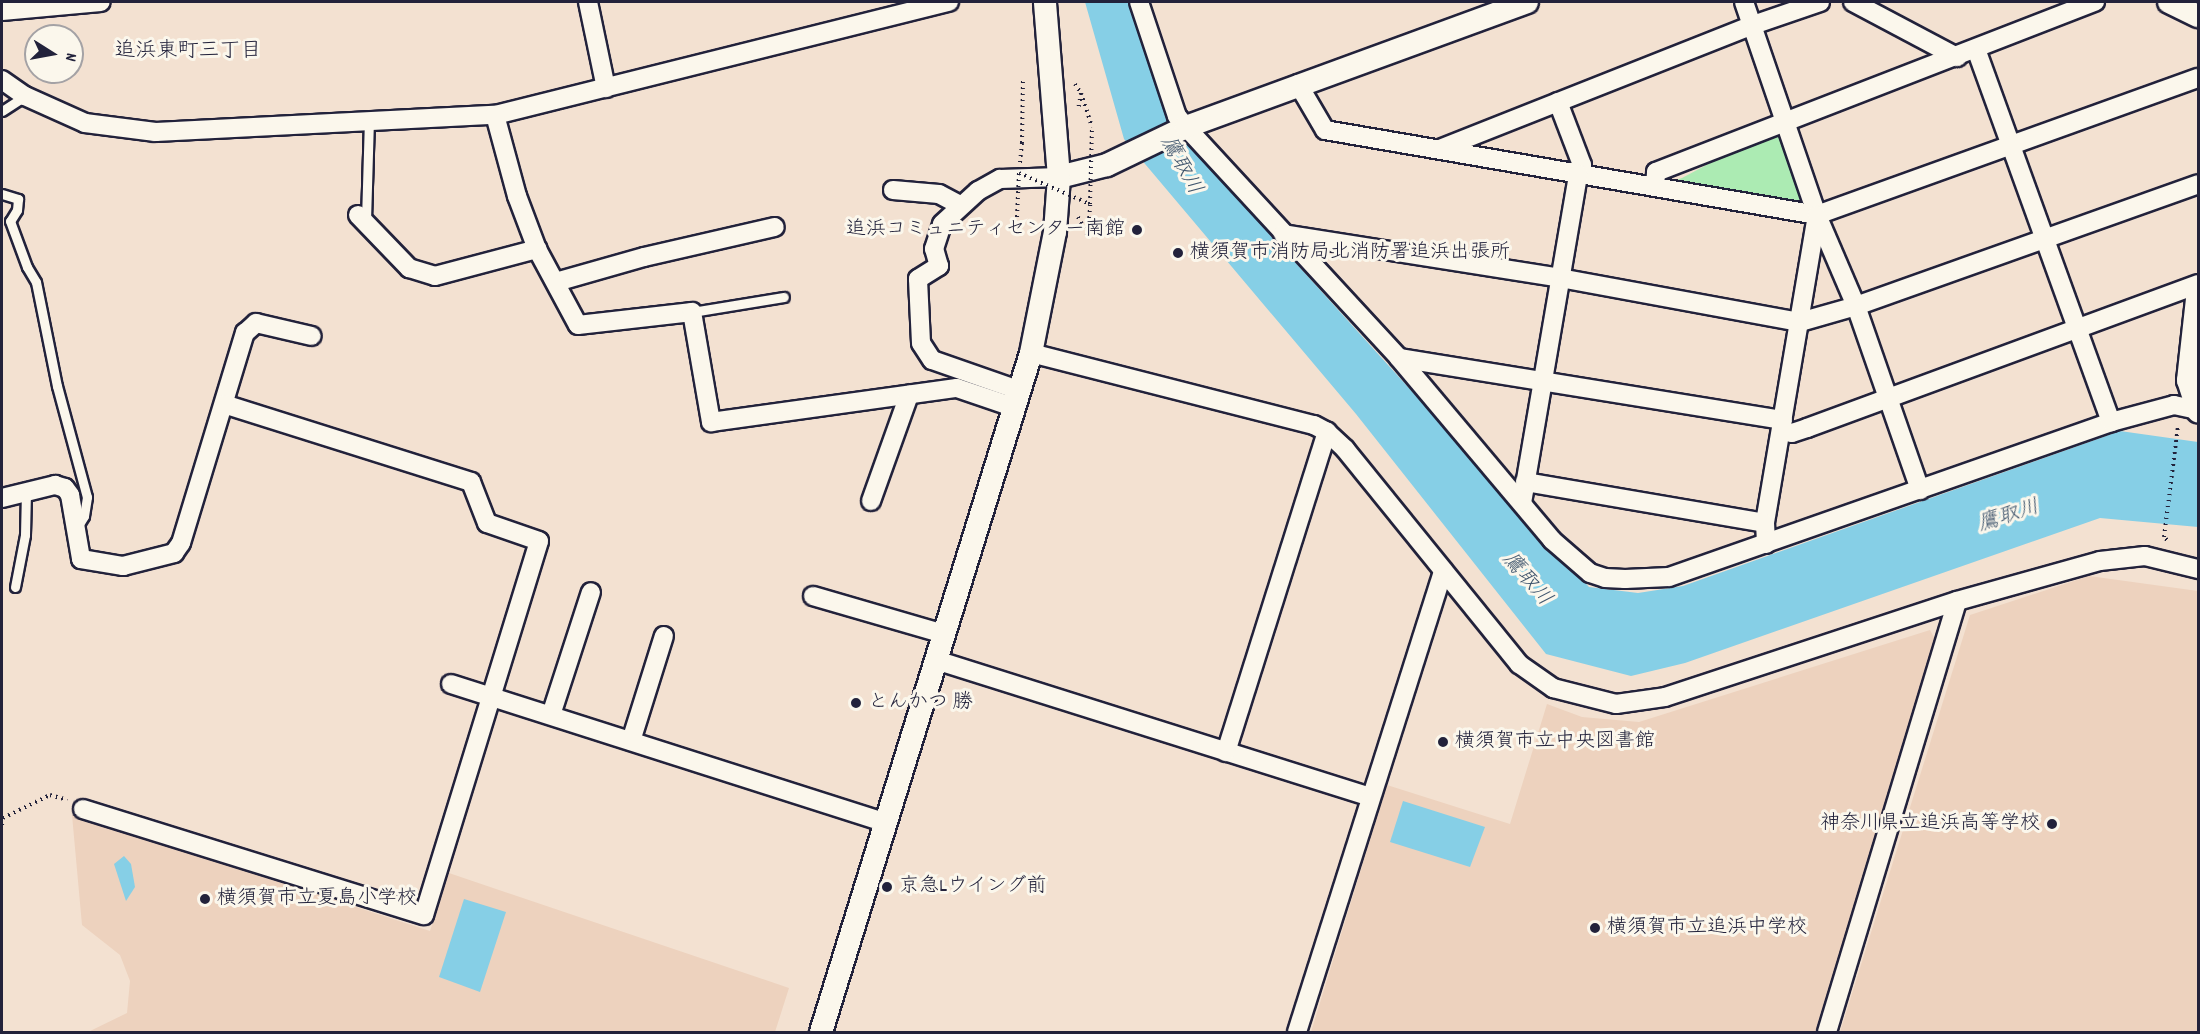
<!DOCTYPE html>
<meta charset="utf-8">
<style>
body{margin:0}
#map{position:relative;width:2200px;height:1034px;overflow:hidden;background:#f3e1d1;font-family:Dekko,"Klee One",sans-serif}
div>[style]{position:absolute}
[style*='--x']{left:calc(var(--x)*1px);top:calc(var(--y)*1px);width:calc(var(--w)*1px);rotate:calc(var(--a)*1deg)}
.built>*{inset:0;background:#edd2be}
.green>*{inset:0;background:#acebb3}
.water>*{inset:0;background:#86cfe6}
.path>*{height:4px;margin-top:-2px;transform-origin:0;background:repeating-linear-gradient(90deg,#22223b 0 1.5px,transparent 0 6px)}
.roads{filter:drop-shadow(2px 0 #22223b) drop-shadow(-2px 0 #22223b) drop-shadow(0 2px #22223b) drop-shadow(0 -2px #22223b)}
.service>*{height:9px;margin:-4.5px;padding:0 4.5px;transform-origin:4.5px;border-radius:4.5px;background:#fbf7ec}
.minor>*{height:18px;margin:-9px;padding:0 9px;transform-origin:9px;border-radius:9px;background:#fbf7ec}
.tertiary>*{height:22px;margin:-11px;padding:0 11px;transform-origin:11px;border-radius:11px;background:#fbf7ec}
.path-bridge>*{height:4px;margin-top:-2px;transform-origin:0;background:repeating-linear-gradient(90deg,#22223b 0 1.5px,transparent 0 6px)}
.dots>*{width:16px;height:16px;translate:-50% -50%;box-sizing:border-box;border:3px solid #fbf7ec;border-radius:50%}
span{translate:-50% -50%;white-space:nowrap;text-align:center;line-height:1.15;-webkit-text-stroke:6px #fbf7ec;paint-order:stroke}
.poi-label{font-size:20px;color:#22223b}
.right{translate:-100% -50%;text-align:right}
.left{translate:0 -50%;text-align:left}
.neighbourhood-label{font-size:21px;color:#22223b}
.water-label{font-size:21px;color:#40566e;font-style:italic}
.frame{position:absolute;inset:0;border:3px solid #22223b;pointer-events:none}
.north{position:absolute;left:24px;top:24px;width:60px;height:60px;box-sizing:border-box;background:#fbf7ec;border:2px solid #a4a2a5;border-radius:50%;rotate:101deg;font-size:16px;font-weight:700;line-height:24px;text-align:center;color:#22223b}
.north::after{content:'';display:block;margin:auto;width:21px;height:27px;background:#22223b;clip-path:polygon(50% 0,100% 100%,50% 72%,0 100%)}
</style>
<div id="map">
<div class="built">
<i style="clip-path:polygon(2089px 576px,2198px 591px,2198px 1032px,1840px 1032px,1970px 615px)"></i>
<i style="clip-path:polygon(1930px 630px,1937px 643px,1815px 1032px,1311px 1032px,1387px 785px,1510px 824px,1547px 704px,1582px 717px,1639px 722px)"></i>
<i style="clip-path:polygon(72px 815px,430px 931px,449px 873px,789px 988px,775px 1032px,88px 1032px,127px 1013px,130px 981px,120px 955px,82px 925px)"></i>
</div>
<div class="green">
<i style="clip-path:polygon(1785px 123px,1817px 215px,1655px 187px,1682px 178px)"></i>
</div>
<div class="water">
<i style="clip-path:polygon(1085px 2px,1130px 2px,1169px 123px,1589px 587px,1638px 593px,1683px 586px,2120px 431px,2198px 442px,2198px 527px,2100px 518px,1685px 663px,1631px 676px,1546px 654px,1356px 414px,1124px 139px)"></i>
<i style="clip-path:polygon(1403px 801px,1485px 827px,1470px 867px,1390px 842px)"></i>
<i style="clip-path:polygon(124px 856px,131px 864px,135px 887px,126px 901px,114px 864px)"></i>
<i style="clip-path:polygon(464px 899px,506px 912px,480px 992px,439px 977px)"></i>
</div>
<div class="path">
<i style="--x:1075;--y:84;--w:11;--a:56"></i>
<i style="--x:1081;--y:93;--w:17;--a:100"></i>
<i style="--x:1081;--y:93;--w:36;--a:72"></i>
<i style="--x:1022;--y:143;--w:62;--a:-89.1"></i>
<i style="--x:1078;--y:217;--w:21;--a:62"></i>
<i style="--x:1088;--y:236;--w:32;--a:-86"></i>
<i style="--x:2167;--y:540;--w:4;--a:-135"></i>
<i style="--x:2164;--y:537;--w:112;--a:-82.8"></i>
<i style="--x:2;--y:825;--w:7;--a:-82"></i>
<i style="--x:3;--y:818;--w:52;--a:-26.1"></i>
<i style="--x:50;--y:795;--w:18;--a:16"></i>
</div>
<div class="roads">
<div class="service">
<i style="--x:2;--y:111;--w:27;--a:-33"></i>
<i style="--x:2;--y:194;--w:17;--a:17"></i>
<i style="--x:18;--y:199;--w:11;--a:95"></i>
<i style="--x:17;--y:210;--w:13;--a:122"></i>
<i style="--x:10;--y:221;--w:49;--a:69.7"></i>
<i style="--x:27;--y:267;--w:17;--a:59"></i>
<i style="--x:36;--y:282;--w:106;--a:78.6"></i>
<i style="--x:57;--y:386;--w:115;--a:74.9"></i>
<i style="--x:87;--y:497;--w:19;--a:99"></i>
<i style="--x:84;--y:516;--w:13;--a:122"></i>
<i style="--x:366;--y:220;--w:99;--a:-88.3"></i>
<i style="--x:692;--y:312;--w:93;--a:-9.3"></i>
<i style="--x:15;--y:587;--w:53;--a:-79.1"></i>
<i style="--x:25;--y:535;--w:43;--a:-88.7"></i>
</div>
<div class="minor">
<i style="--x:588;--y:2;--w:88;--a:78.2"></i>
<i style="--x:1139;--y:2;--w:120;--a:71.6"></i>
<i style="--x:1177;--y:116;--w:14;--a:51"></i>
<i style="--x:1186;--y:127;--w:314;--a:47.3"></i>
<i style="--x:1399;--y:358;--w:238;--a:49.9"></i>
<i style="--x:1552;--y:540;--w:50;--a:41"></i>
<i style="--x:1590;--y:573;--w:16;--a:18"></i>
<i style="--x:1605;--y:578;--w:20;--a:3"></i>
<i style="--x:1625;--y:579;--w:44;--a:-2.6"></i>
<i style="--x:1669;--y:577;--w:468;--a:-19.3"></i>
<i style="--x:2111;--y:422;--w:65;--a:-15.1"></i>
<i style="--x:2174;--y:405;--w:25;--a:12"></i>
<i style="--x:1744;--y:2;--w:225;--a:71.1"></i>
<i style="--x:1817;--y:215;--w:312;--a:99.6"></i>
<i style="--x:1765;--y:523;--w:21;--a:87"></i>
<i style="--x:1853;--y:2;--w:118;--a:27.9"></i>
<i style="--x:2;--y:11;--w:99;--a:-5.2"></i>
<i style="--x:1976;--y:49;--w:397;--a:70.1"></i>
<i style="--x:2;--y:80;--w:28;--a:35"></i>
<i style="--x:25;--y:96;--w:66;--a:24.2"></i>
<i style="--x:85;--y:123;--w:71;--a:7.3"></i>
<i style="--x:155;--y:132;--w:340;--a:-2.9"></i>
<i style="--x:495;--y:115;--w:468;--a:-14"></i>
<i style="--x:1298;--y:84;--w:53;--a:59.6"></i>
<i style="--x:1325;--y:130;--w:499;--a:9.8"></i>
<i style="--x:1817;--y:215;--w:405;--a:-19.8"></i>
<i style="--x:1558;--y:102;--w:67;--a:69.1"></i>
<i style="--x:1582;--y:165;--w:10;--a:90"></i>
<i style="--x:495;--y:115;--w:84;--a:74.8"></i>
<i style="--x:517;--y:196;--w:57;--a:69.3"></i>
<i style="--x:537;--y:249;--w:86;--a:61.7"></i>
<i style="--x:578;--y:325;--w:115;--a:-6.5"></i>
<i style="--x:692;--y:312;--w:112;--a:80.2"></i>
<i style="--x:711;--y:422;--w:248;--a:-7.9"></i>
<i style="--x:957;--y:388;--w:62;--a:18.7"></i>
<i style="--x:1442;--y:148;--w:334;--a:-21.6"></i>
<i style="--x:1753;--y:25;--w:71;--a:-18.9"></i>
<i style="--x:1655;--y:187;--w:15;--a:-86"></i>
<i style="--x:1656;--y:172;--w:471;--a:-21.2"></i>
<i style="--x:893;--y:190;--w:46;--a:5"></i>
<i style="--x:939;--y:194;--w:24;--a:28"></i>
<i style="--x:358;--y:215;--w:74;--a:46.1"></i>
<i style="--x:409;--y:268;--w:27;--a:17"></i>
<i style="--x:435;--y:276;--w:106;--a:-14.8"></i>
<i style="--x:1817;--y:215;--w:99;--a:66.8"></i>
<i style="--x:1856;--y:306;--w:195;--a:70.8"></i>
<i style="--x:1283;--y:234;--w:280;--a:9"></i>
<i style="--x:1560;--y:278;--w:244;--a:10.4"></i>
<i style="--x:1800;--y:322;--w:58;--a:-15.9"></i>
<i style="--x:1856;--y:306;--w:363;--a:-19.6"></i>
<i style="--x:556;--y:282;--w:91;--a:-15.9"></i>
<i style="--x:644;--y:257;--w:134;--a:-12.9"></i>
<i style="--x:1031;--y:353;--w:292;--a:14.3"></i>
<i style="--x:1314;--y:425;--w:15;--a:28"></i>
<i style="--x:1327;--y:432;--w:25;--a:43"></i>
<i style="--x:1345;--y:449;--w:277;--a:51"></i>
<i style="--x:1519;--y:664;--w:42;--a:35.2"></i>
<i style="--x:1553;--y:688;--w:65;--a:14.3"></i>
<i style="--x:1616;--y:704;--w:49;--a:-8.1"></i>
<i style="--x:1665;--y:697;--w:307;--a:-18.2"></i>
<i style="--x:1957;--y:601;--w:148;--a:-15.6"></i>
<i style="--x:2100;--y:561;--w:45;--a:-6.3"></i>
<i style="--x:2145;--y:556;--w:55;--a:13.8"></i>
<i style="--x:1399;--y:358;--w:389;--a:9.2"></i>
<i style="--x:1021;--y:391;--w:94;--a:-160.8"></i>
<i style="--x:932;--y:360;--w:20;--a:-123"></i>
<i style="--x:921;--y:343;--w:64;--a:-92.7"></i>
<i style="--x:918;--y:279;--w:25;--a:-32"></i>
<i style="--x:939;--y:266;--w:18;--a:-106"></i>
<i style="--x:934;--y:249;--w:26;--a:-72"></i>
<i style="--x:942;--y:224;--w:49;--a:-42.5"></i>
<i style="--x:978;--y:191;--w:25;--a:-29"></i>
<i style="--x:1000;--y:179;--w:59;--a:-1.9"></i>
<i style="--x:1781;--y:431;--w:11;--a:10"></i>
<i style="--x:1792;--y:433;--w:16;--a:-18"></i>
<i style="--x:1807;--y:428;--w:417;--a:-20.2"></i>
<i style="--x:1525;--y:482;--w:243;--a:9.7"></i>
<i style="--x:2;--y:498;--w:55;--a:-13.8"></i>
<i style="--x:55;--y:485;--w:10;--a:17"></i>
<i style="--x:65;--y:488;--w:9;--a:54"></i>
<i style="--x:70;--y:495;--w:65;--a:80.2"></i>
<i style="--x:81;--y:559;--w:43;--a:9.5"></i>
<i style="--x:123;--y:566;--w:53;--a:-14.3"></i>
<i style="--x:174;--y:553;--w:12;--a:-55"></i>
<i style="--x:181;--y:543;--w:220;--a:-73.1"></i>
<i style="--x:245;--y:333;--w:15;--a:-42"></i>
<i style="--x:256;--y:323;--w:57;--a:13.1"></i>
<i style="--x:871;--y:501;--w:113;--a:-70.3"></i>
<i style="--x:1522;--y:503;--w:334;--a:-80.3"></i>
<i style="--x:813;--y:596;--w:136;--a:16.2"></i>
<i style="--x:936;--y:660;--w:455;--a:17.5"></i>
<i style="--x:451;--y:684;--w:457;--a:17.7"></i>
<i style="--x:551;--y:715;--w:129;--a:-72"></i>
<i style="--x:631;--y:741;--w:110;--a:-72.6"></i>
<i style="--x:1226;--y:752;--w:336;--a:-72.5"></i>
<i style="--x:83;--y:809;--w:357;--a:17.3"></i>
<i style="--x:424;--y:915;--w:391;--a:-72.9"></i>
<i style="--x:539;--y:541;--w:55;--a:-160.9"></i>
<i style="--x:487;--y:523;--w:44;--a:-111.3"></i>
<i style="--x:471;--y:482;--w:259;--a:-162.5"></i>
<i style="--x:1297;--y:1032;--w:484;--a:-72.4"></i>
<i style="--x:1827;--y:1032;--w:450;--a:-73.2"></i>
</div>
<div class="tertiary">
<i style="--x:2169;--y:2;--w:32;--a:26"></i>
<i style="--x:1059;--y:177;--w:49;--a:-14"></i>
<i style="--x:1107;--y:165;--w:88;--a:-25.7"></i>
<i style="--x:1186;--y:127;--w:363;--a:-20.1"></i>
<i style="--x:2198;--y:290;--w:91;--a:96.3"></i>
<i style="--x:2188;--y:380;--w:33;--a:72"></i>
<i style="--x:821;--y:1032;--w:711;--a:-72.81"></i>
<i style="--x:1031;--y:353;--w:123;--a:-78.8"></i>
<i style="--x:1055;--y:232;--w:55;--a:-85.8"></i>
<i style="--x:1059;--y:177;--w:176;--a:-94.6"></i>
</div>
</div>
<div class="path-bridge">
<i style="--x:1022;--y:143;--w:30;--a:96"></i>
<i style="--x:1019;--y:173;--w:77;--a:23.6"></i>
<i style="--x:1090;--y:204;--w:77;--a:-88.5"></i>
<i style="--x:1017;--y:217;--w:44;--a:-87.4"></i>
</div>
<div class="dots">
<i style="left:1137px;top:230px;background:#22223b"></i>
<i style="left:1178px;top:253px;background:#22223b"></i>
<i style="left:856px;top:703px;background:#22223b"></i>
<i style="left:1443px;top:742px;background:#22223b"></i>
<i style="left:2052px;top:824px;background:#22223b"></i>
<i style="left:887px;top:887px;background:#22223b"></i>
<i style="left:205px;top:899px;background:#22223b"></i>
<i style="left:1595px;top:928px;background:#22223b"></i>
</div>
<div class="poi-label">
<span class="right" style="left:1125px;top:230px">追浜コミュニティセンター南館</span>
<span class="left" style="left:1190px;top:253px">横須賀市消防局北消防署追浜出張所</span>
<span class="left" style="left:868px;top:703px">とんかつ 勝</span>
<span class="left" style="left:1455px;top:742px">横須賀市立中央図書館</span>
<span class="right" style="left:2040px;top:824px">神奈川県立追浜高等学校</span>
<span class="left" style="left:899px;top:887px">京急Lウイング前</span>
<span class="left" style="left:217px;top:899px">横須賀市立夏島小学校</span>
<span class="left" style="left:1607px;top:928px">横須賀市立追浜中学校</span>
</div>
<div class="neighbourhood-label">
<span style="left:188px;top:52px">追浜東町三丁目</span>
</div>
<div class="water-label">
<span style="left:1180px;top:166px;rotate:61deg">鷹取川</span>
<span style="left:2009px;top:517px;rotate:-18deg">鷹取川</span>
<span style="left:1526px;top:580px;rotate:49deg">鷹取川</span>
</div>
<div class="frame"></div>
<div class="north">N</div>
</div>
